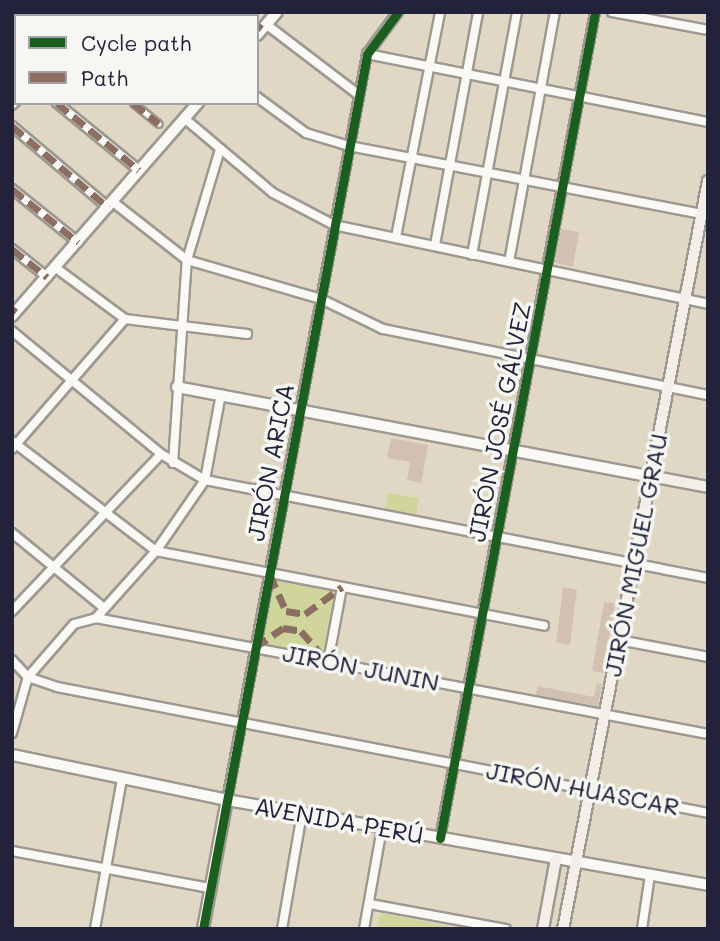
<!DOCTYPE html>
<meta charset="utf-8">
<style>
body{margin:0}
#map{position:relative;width:720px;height:941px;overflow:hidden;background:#e0d8c5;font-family:Mali,sans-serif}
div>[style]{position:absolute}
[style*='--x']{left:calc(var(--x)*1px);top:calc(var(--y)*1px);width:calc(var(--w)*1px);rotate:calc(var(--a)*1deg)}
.green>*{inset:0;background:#d0d69b}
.building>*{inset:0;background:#d2c1b0}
.roads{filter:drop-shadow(2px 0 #9d9991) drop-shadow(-2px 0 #9d9991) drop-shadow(0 2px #9d9991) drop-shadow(0 -2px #9d9991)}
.pedestrian>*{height:5px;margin:-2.5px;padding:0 2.5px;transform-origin:2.5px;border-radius:2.5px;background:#faf9f6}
.minor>*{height:8px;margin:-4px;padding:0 4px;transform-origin:4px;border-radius:4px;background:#faf9f6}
.tertiary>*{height:10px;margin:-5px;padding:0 5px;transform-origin:5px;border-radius:5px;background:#faf9f6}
.secondary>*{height:10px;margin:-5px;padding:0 5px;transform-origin:5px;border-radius:5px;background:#f3efe8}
.quiet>*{height:7px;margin-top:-3.5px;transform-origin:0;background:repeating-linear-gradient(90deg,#8d6e63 0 14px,transparent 0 21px)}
.cycleway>*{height:9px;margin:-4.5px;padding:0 4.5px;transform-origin:4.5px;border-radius:4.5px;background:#1b5e20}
span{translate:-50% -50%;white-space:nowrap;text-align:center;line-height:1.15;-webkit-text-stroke:7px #f6f6f2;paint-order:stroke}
.street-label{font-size:24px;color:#22223b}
.frame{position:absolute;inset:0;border:14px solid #22223b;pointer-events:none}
.legend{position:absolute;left:14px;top:14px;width:245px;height:91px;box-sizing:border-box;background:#f6f6f2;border:2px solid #a1a1a9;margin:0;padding:9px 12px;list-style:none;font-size:21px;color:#22223b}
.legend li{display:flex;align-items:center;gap:14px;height:35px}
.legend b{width:35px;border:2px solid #a1a1a9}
</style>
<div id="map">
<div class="green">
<i style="clip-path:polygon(388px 493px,419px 498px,416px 515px,385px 510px)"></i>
<i style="clip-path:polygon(270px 574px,341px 588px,326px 659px,257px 646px)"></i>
<i style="clip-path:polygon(380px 913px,451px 927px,451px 929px,377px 929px)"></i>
</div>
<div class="building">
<i style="clip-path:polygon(561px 229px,579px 232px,573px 267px,555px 263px)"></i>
<i style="clip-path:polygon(391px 438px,428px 445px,421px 483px,407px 480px,410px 462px,387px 458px)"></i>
<i style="clip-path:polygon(563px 587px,577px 590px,570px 645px,556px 642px)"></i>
<i style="clip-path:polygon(604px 602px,615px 603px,603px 673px,592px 671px)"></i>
<i style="clip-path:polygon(597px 683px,602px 684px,598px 706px,536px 695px,538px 686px,594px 697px)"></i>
</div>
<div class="roads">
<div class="pedestrian">
<i style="--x:242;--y:12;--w:6;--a:39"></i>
<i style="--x:133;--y:103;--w:33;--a:39"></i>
</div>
<div class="minor">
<i style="--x:22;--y:12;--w:6;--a:45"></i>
<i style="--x:96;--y:12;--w:6;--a:45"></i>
<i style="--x:164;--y:12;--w:6;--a:45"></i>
<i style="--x:612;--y:12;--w:98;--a:10.6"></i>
<i style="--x:73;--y:16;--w:5;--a:-53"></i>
<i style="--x:267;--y:25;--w:116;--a:37.3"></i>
<i style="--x:367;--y:54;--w:348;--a:11.3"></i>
<i style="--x:12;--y:72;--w:5;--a:37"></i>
<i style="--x:12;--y:87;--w:6;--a:-45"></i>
<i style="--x:257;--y:97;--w:61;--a:36.3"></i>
<i style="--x:306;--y:133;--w:45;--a:16.8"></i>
<i style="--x:349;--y:146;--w:366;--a:10.9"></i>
<i style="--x:57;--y:103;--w:106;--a:39.3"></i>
<i style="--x:12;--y:105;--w:6;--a:-45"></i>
<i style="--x:184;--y:118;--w:116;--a:40.1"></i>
<i style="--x:273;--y:193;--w:69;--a:27.7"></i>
<i style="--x:334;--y:225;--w:382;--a:11.9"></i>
<i style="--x:12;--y:126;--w:126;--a:40.2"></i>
<i style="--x:12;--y:189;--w:85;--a:38.8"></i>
<i style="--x:113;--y:202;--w:94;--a:38.1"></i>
<i style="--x:187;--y:260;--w:140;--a:16.2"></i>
<i style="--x:321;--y:299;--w:69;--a:25.8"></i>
<i style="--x:383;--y:329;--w:332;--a:11.5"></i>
<i style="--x:396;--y:237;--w:229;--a:-78.9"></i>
<i style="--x:435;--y:245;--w:237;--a:-79.5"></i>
<i style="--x:12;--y:249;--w:45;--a:38.7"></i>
<i style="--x:472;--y:255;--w:247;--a:-79.5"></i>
<i style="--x:509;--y:262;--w:254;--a:-79.6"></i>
<i style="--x:56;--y:268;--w:86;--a:36.5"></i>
<i style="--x:125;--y:319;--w:123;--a:7"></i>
<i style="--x:12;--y:331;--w:193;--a:39.5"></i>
<i style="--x:161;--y:454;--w:51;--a:30.6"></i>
<i style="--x:205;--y:480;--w:512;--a:11.02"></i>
<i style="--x:12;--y:441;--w:181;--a:37.4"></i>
<i style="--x:156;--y:551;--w:395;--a:10.9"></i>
<i style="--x:12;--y:449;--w:172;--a:-49"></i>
<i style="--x:173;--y:463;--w:203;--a:-86.1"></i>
<i style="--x:187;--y:260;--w:116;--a:-73.4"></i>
<i style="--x:12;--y:533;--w:119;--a:39.2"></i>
<i style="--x:12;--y:611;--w:216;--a:-46.5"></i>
<i style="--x:96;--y:618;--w:623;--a:10.73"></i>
<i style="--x:619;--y:640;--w:91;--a:10.8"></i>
<i style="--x:12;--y:660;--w:23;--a:47"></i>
<i style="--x:28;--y:677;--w:31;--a:19"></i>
<i style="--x:57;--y:687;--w:663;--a:10.95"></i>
<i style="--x:328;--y:662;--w:76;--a:-79.4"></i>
<i style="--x:12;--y:733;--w:58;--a:-74.1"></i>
<i style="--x:28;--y:677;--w:70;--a:-49"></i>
<i style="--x:74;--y:624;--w:23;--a:-15"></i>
<i style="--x:96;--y:618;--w:90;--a:-48.2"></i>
<i style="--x:156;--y:551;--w:86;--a:-55.4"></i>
<i style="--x:205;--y:480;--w:87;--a:-79.5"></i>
<i style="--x:227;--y:800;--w:759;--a:-79.37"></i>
<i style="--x:367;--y:54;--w:52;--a:-53.6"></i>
<i style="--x:440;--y:838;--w:840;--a:-79.37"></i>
<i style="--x:12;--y:851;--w:201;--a:10.6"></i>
<i style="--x:370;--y:904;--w:138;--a:10.4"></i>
<i style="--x:95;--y:929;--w:152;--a:-79.8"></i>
<i style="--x:282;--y:929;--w:118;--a:-80.2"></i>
<i style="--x:364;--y:929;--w:103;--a:-79.9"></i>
<i style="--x:642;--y:929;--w:55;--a:-81.6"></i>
</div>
<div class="tertiary">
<i style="--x:257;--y:35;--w:30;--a:-49"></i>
<i style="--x:12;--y:316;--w:283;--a:-48.9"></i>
<i style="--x:177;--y:387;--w:481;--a:10.7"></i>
<i style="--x:12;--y:755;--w:220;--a:11.8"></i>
<i style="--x:227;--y:800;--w:488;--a:10"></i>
<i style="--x:203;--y:929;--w:131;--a:-79.5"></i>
</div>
<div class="secondary">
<i style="--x:650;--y:476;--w:59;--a:10.7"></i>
<i style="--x:543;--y:929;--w:71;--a:-79.5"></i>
<i style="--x:563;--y:929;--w:762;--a:-79.03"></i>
</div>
</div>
<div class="quiet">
<i style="--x:96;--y:12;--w:6;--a:45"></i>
<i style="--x:164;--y:12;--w:6;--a:45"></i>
<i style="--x:242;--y:12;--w:6;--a:39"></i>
<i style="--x:257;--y:25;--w:6;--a:39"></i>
<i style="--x:12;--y:72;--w:5;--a:37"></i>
<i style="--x:57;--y:103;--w:106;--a:39.3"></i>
<i style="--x:133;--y:103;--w:33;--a:39"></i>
<i style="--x:12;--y:126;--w:126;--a:40.2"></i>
<i style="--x:12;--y:189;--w:85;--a:38.8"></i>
<i style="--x:12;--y:249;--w:45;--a:38.7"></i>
<i style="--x:12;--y:309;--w:5;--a:37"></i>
<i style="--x:270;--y:575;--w:39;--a:66"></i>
<i style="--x:286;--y:611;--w:19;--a:9"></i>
<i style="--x:305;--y:614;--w:46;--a:-36.1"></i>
<i style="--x:255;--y:647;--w:34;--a:-34"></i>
<i style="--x:283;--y:628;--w:18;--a:9"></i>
<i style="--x:301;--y:631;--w:41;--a:48.9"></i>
</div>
<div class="cycleway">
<i style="--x:440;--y:838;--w:840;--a:-79.37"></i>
<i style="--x:203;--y:929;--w:890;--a:-79.38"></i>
<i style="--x:367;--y:54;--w:52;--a:-53.6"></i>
</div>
<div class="street-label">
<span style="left:499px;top:422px;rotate:-79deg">JIRÓN JOSÉ GÁLVEZ</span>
<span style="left:270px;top:462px;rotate:-79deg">JIRÓN ARICA</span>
<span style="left:635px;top:555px;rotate:-79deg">JIRÓN MIGUEL GRAU</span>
<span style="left:361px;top:667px;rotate:11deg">JIRÓN JUNIN</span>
<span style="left:583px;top:788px;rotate:11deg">JIRÓN HUASCAR</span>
<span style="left:339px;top:820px;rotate:10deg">AVENIDA PERÚ</span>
</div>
<div class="frame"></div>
<ul class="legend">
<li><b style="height:9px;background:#1b5e20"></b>Cycle path</li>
<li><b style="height:9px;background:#8d6e63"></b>Path</li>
</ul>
</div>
